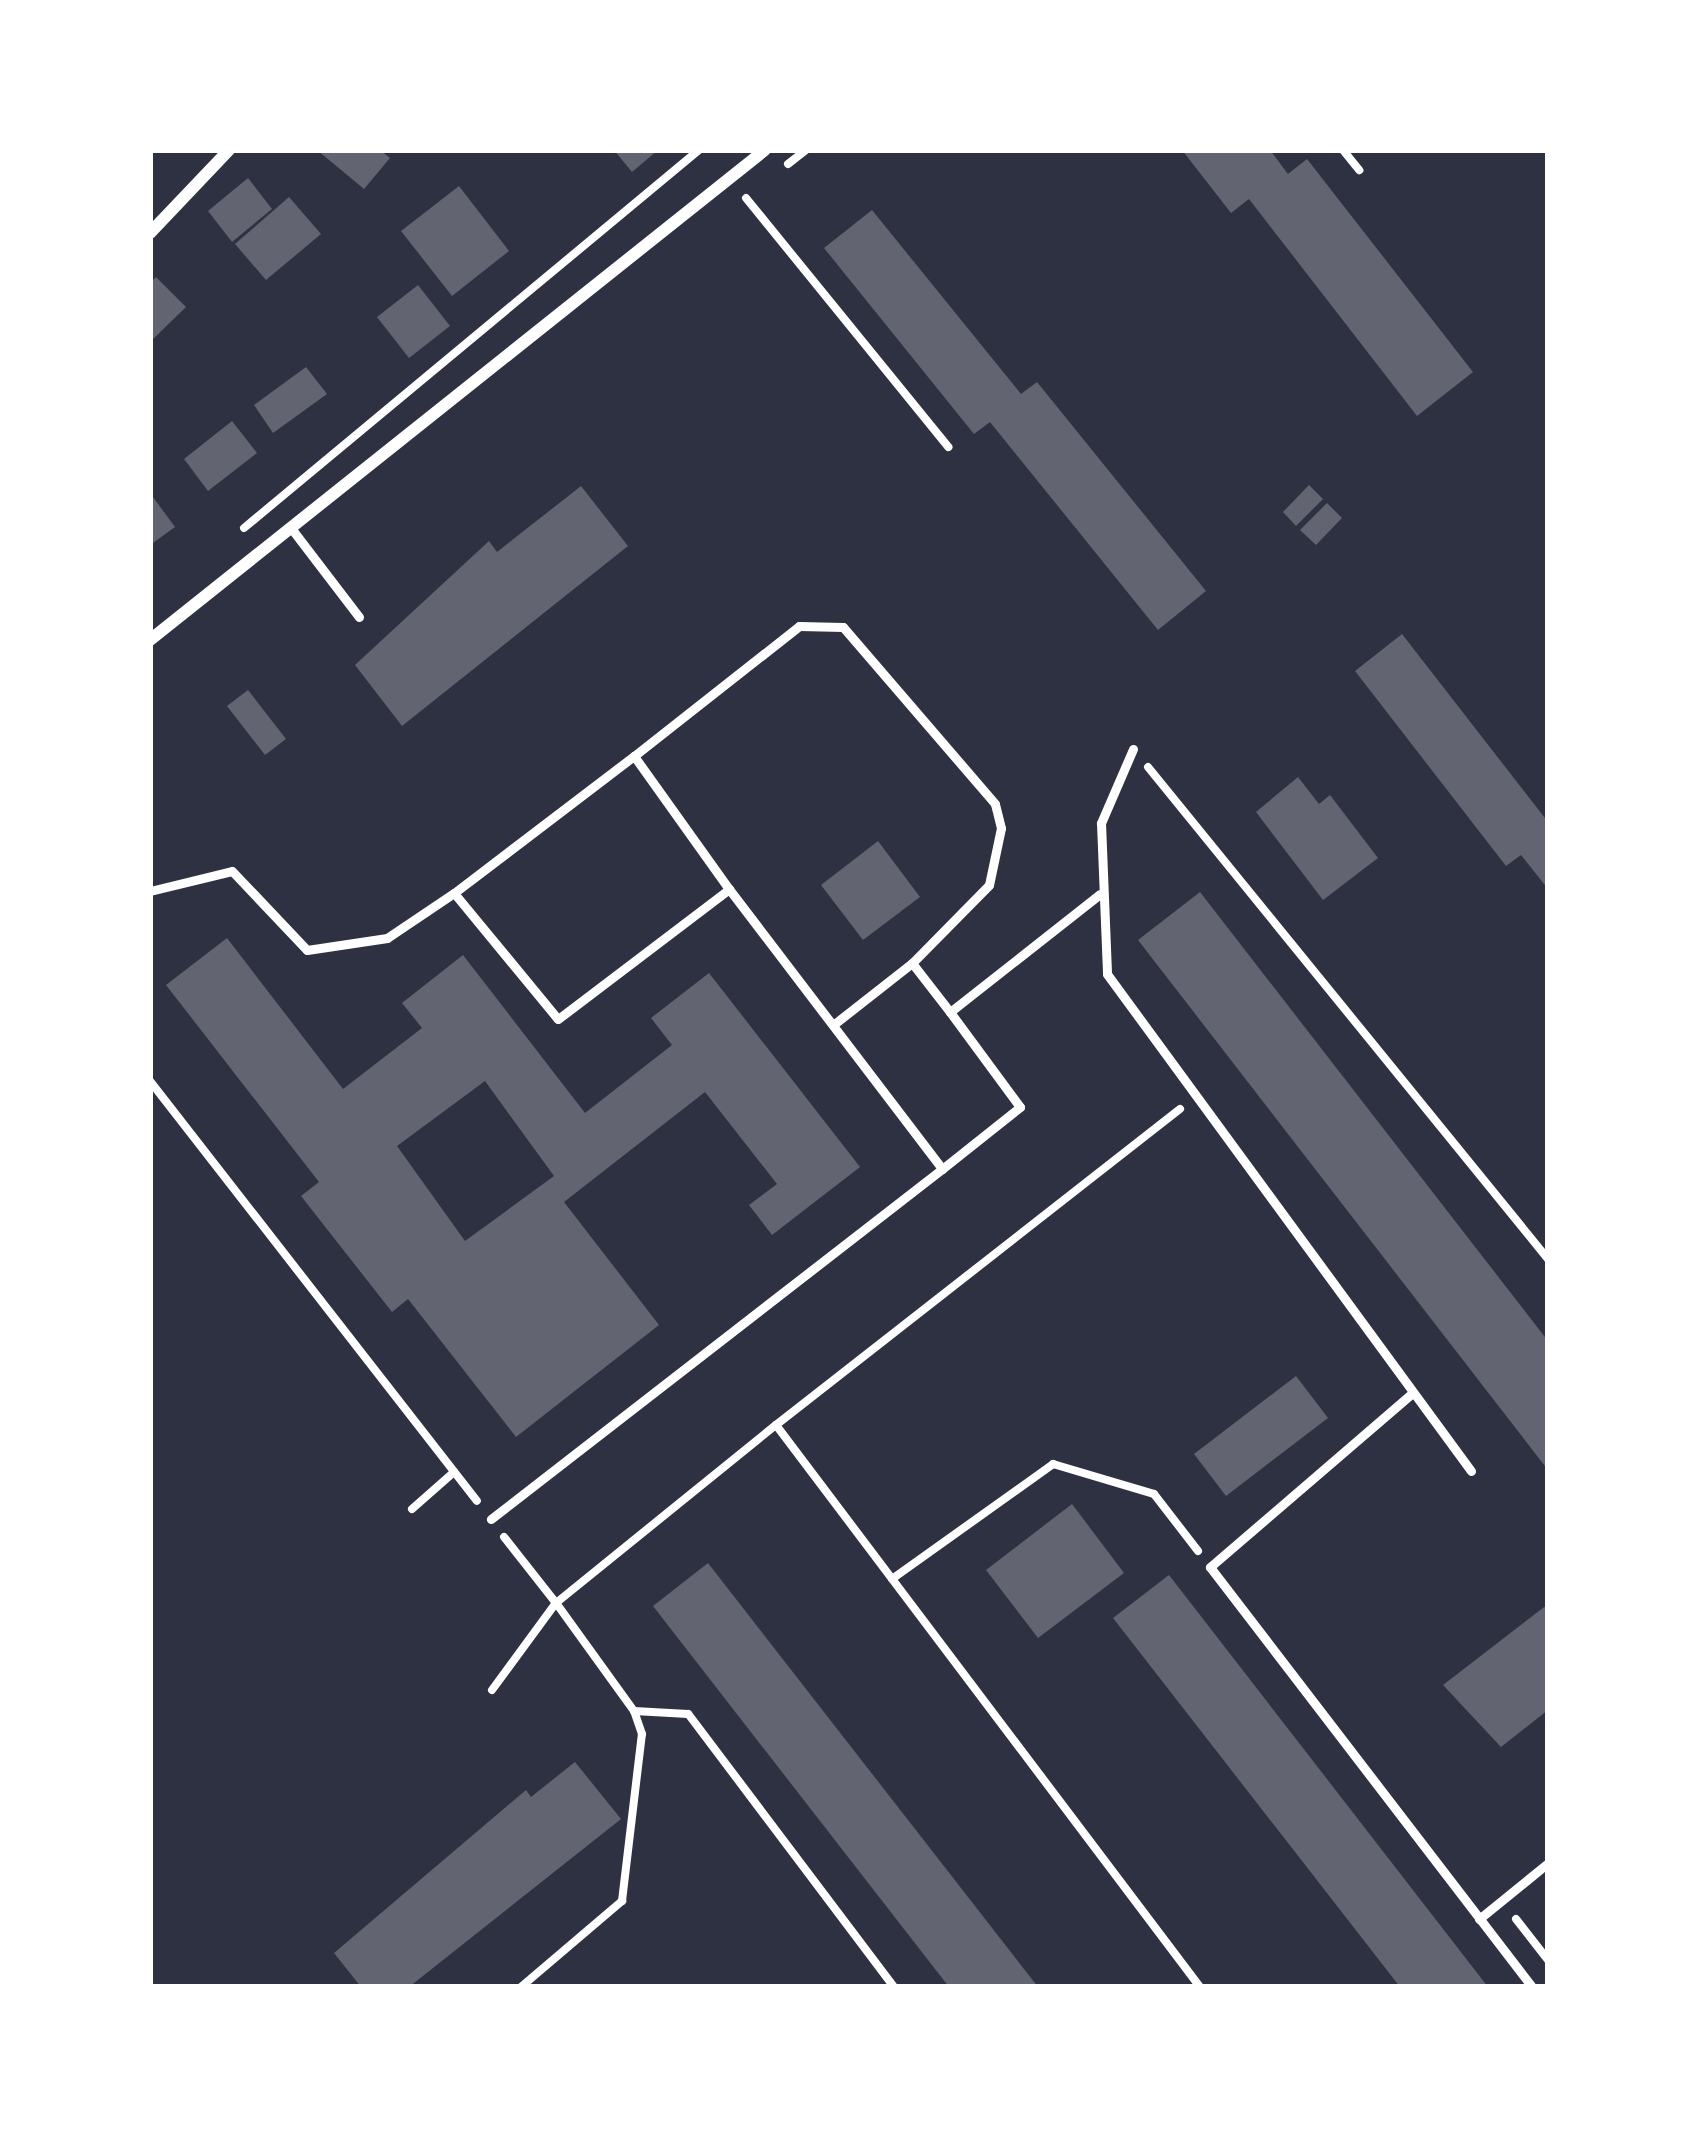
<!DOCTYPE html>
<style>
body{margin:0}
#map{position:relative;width:1698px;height:2137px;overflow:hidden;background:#2d3142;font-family:Roboto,sans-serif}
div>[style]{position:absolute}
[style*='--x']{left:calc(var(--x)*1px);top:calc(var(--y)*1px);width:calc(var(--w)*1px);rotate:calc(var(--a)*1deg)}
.building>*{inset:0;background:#626471}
.path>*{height:8px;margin:-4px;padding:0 4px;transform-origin:4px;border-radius:4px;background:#fff}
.service>*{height:9px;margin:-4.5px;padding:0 4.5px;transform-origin:4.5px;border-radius:4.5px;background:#fff}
.minor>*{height:12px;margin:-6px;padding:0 6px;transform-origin:6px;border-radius:6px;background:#fff}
span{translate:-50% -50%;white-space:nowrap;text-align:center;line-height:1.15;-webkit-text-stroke:12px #fff;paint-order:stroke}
.frame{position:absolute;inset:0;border:153px solid #fff;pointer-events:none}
</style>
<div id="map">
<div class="building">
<i style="clip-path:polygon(317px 150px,380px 150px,390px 158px,364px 189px)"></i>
<i style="clip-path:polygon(614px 150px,658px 150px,632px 172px)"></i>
<i style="clip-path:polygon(1182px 150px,1270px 150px,1288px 174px,1307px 159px,1473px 372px,1417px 416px,1249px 199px,1231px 213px)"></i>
<i style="clip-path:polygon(248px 178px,272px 209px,232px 242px,208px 211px)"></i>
<i style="clip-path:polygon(459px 186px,509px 251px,452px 296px,401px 231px)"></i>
<i style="clip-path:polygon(289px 197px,321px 234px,266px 280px,235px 244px)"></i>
<i style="clip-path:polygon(872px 210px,1021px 394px,1037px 382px,1206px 591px,1158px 630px,990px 422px,974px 434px,824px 248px)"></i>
<i style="clip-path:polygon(156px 277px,186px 307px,150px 342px,150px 283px)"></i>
<i style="clip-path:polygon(418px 285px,450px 326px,409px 358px,377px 317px)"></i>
<i style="clip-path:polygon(306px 367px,327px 394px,273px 433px,254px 405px)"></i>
<i style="clip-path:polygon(232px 421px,257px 453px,208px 491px,184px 459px)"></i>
<i style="clip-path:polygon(1309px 485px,1323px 499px,1296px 526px,1283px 512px)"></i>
<i style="clip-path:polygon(581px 486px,628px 546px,402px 726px,355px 665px,489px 541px,497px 552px)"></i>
<i style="clip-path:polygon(150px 493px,175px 527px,150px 545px)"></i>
<i style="clip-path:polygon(1327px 503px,1342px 518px,1316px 545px,1300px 530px)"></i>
<i style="clip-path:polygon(1402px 634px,1548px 822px,1548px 889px,1521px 855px,1506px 866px,1355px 671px)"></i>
<i style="clip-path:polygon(248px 690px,286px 739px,265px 755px,227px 706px)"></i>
<i style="clip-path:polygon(1298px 777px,1319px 804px,1330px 795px,1378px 858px,1323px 900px,1256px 812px)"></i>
<i style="clip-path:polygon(878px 841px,920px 897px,863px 940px,821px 885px)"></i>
<i style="clip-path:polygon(1200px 892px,1548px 1341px,1548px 1470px,1138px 940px)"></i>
<i style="clip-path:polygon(evenodd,227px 938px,343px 1089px,422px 1028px,402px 1003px,463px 955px,585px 1113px,672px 1045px,651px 1018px,709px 973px,860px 1167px,772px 1235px,749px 1205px,777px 1184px,705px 1092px,564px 1202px,659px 1325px,516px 1437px,408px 1299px,392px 1312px,301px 1196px,319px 1182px,166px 985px,227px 938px,485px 1081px,554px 1176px,465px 1241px,397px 1146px,485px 1081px)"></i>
<i style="clip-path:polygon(1296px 1376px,1328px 1418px,1226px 1496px,1194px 1454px)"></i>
<i style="clip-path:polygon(1072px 1504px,1124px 1573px,1038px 1638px,986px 1570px)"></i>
<i style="clip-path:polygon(708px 1563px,1038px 1987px,949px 1987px,653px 1606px)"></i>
<i style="clip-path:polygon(1169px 1575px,1488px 1987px,1400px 1987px,1113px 1618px)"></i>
<i style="clip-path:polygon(1548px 1604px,1548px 1710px,1501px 1747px,1443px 1685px)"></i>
<i style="clip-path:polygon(575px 1762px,621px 1819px,409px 1987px,361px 1987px,334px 1953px,526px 1790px,531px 1797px)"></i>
</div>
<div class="path">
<i style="--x:1343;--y:150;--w:26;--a:51"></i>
<i style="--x:788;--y:164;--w:23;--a:-38"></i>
<i style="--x:746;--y:198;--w:321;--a:50.9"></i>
<i style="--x:244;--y:528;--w:592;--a:-39.72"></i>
<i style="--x:1148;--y:767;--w:634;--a:50.89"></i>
<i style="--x:150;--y:1081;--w:532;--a:52.1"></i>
<i style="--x:776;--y:1425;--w:513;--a:-38.03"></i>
<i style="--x:412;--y:1509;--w:56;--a:-41.4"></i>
<i style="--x:892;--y:1579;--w:198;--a:-35.5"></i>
<i style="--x:1053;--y:1464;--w:105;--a:16.5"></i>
<i style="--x:1154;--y:1494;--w:72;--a:52.3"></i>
<i style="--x:492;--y:1690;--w:108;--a:-53.7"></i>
<i style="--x:556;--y:1603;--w:84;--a:-128.2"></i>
<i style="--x:1516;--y:1919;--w:52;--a:52"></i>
<i style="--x:521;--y:1987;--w:133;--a:-40.4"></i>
<i style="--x:622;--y:1901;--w:168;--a:-83.2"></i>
<i style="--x:642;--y:1734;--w:24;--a:-109"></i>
<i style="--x:894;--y:1987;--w:342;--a:-127"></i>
<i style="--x:688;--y:1714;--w:54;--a:-176.8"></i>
<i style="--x:634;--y:1711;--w:133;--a:-125.8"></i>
<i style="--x:556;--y:1603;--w:283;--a:-39"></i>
<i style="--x:776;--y:1425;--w:704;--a:52.97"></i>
</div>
<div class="service">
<i style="--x:291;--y:528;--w:112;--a:52.6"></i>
<i style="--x:1133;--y:749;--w:81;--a:113.4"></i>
<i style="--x:1101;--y:823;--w:151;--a:87.7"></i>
<i style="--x:1107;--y:974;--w:616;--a:53.78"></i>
<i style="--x:634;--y:756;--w:210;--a:-38.2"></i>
<i style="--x:799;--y:626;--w:44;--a:1.3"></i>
<i style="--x:843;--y:627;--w:233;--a:49.3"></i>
<i style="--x:995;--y:804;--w:25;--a:76"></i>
<i style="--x:1001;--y:828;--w:58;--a:101.9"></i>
<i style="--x:989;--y:885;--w:110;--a:134.6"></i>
<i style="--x:150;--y:891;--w:84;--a:-13.7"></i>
<i style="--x:232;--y:871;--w:109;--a:46.5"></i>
<i style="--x:307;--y:950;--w:81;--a:-8.5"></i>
<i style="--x:387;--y:938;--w:81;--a:-33.9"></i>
<i style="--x:454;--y:893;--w:163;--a:50.5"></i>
<i style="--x:558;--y:1019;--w:215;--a:-37.2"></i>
<i style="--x:729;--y:889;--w:352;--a:52.7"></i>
<i style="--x:942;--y:1169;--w:571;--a:142.19"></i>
<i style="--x:454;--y:893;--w:226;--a:-37.3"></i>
<i style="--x:634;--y:756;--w:163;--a:54.5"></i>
<i style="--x:950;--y:1012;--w:191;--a:-38.2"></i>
<i style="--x:833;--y:1025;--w:100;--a:-38.1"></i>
<i style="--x:912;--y:963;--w:62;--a:52.2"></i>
<i style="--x:950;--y:1012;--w:118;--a:53.6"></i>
<i style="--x:1020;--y:1107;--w:100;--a:141.5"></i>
<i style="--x:1410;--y:1395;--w:264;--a:139.3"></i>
<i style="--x:1210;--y:1567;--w:529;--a:52.52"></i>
<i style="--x:1479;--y:1919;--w:89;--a:-39.1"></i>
</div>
<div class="minor">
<i style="--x:150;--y:233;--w:115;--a:-46.4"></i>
<i style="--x:150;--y:640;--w:786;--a:-38.55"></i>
</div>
<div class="frame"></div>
</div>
